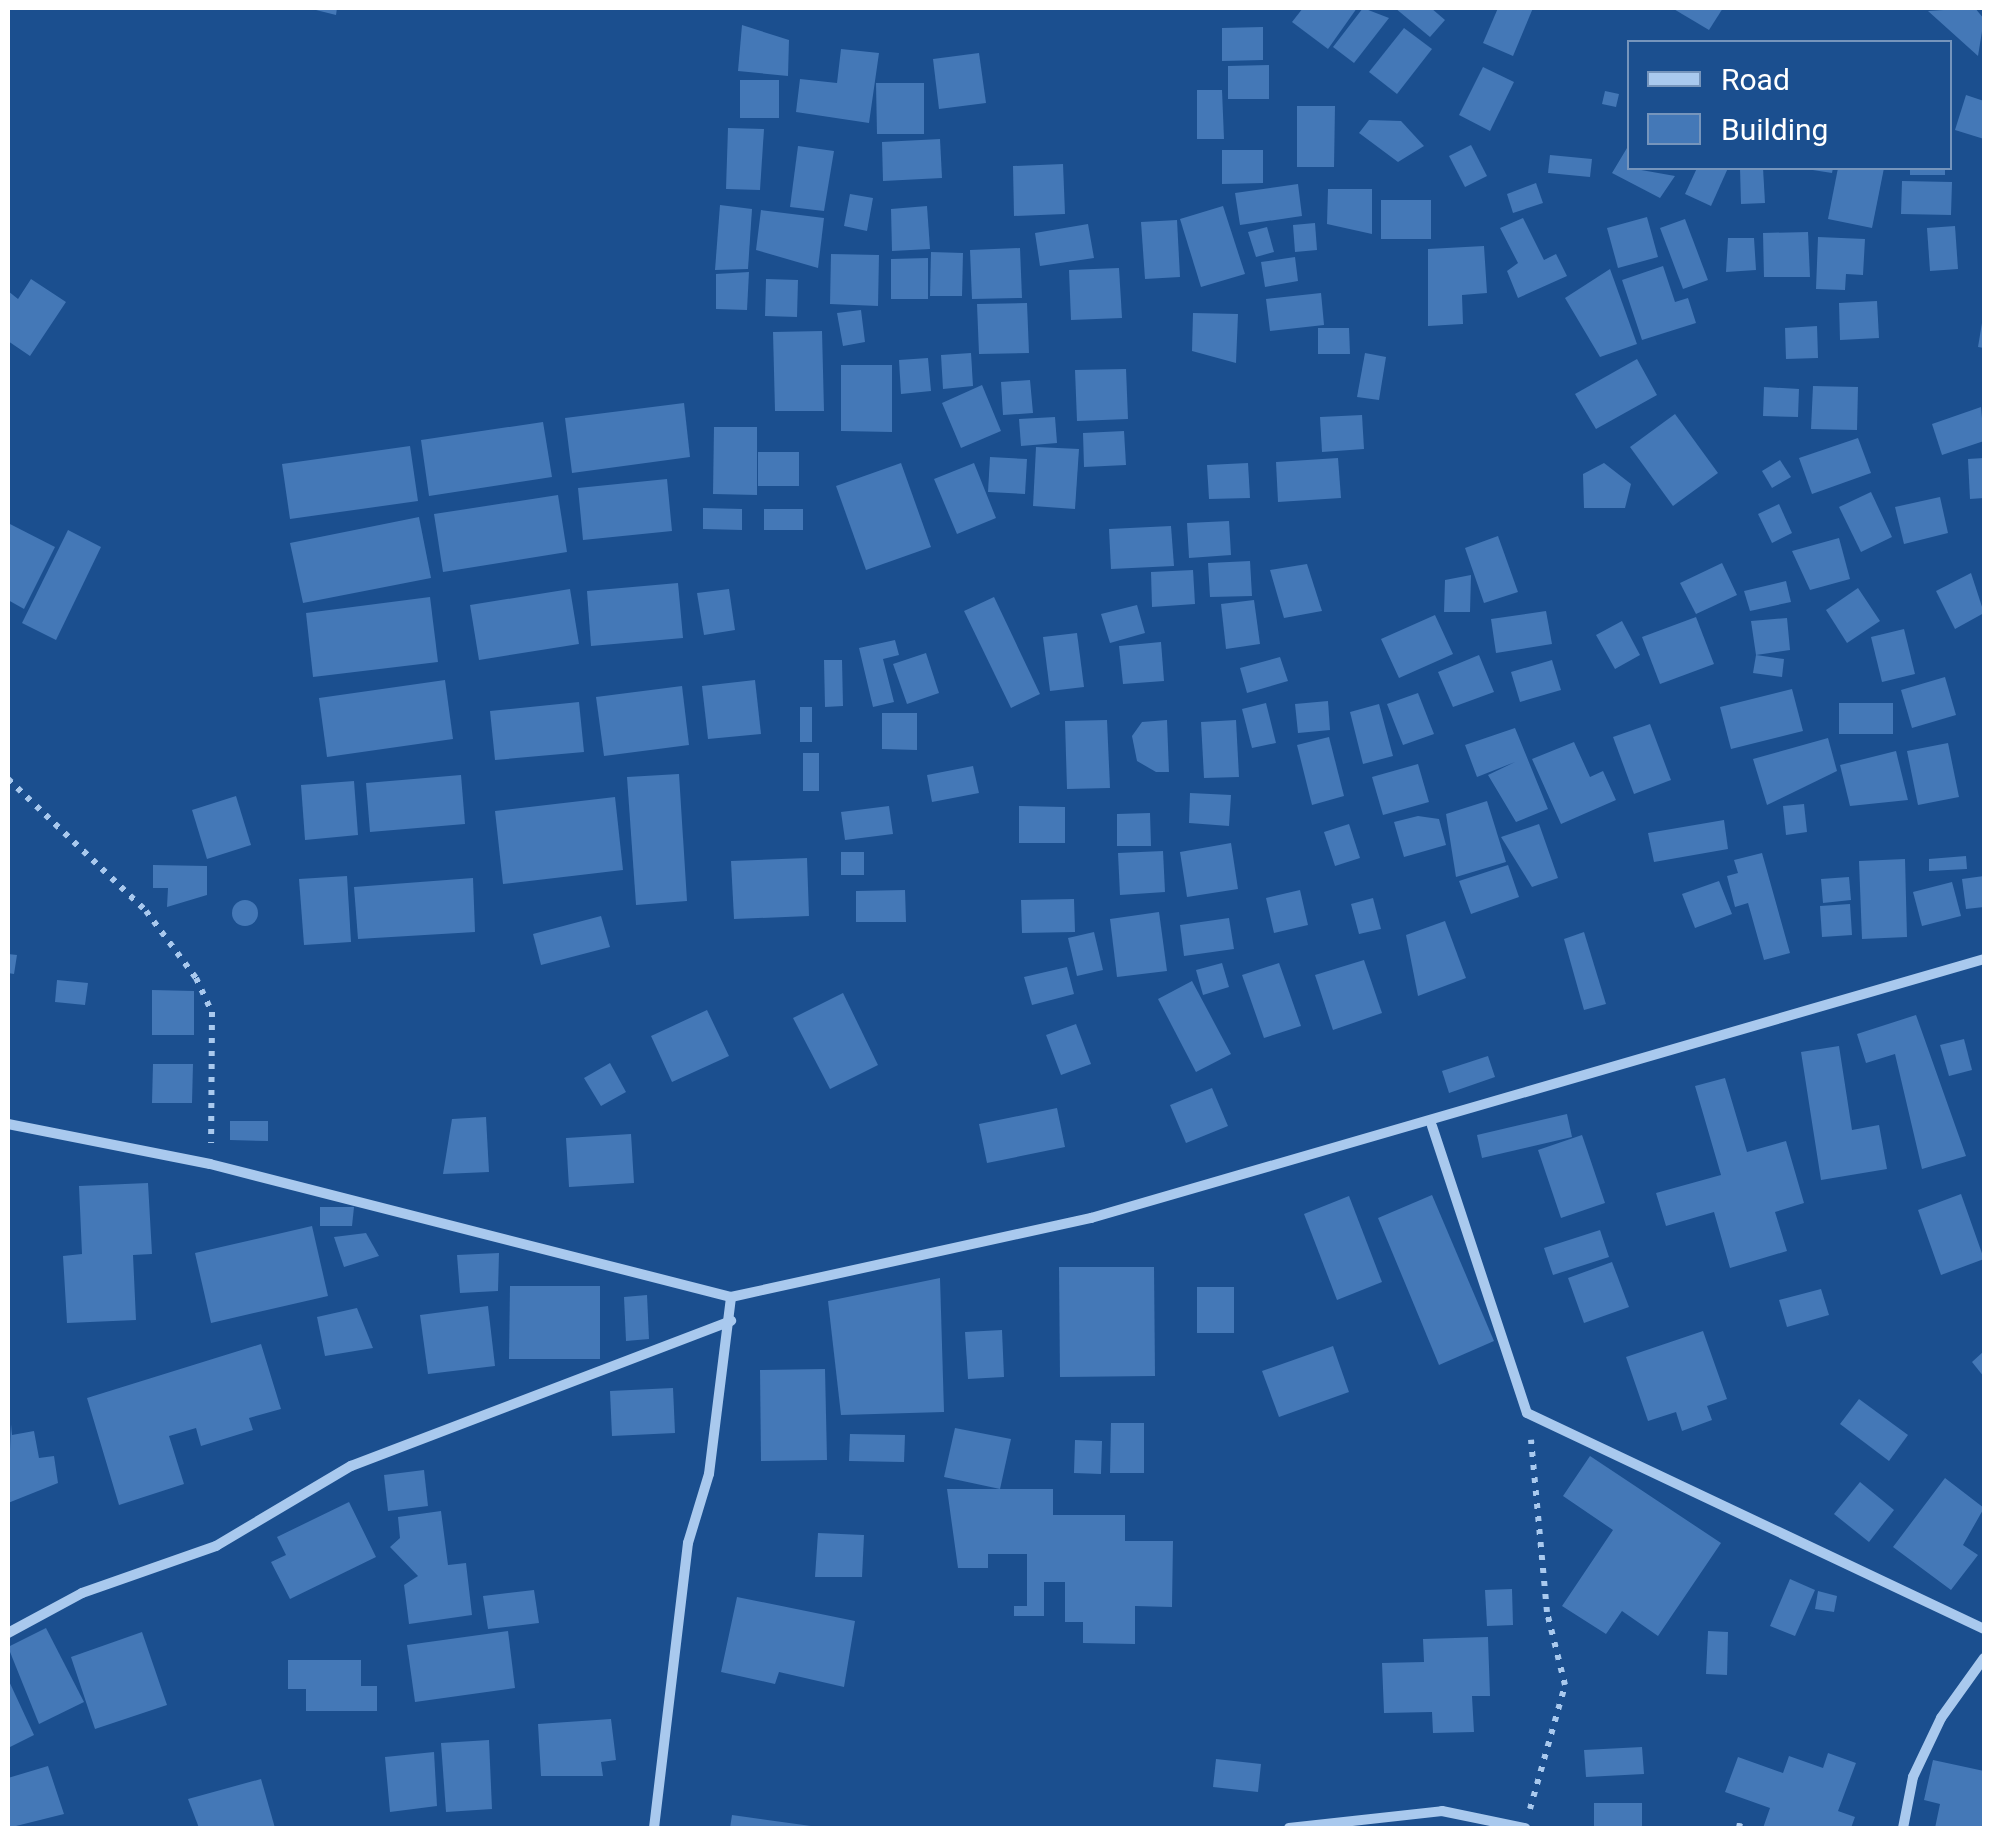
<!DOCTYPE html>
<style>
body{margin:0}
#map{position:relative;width:1992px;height:1836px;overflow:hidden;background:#1b4f8f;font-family:Roboto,sans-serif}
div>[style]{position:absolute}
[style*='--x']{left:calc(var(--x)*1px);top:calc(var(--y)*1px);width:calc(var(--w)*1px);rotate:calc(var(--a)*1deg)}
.building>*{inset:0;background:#4478b7}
.round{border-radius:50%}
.path>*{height:6px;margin-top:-3px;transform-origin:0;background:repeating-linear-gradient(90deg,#a9c9ee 0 5px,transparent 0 13px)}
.street>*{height:10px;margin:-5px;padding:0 5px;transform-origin:5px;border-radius:5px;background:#a9c9ee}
span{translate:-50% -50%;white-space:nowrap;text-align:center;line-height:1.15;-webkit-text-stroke:8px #1b4f8f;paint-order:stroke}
.frame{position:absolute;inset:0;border:10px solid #fff;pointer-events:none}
.legend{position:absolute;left:1627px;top:40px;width:325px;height:130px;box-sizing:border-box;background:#1b4f8f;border:2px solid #7695bc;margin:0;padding:12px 18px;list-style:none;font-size:30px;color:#fff}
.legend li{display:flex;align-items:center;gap:20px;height:50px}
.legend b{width:50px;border:2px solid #7695bc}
</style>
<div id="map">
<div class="building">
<i style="clip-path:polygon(308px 8px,337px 8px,336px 15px)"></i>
<i style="clip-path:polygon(1303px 8px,1357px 8px,1328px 49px,1292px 22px)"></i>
<i style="clip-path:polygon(1363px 8px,1389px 18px,1354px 63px,1333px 47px)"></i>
<i style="clip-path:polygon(1395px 8px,1431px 8px,1445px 20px,1430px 37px)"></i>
<i style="clip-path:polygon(1498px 8px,1533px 8px,1513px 56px,1483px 43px)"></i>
<i style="clip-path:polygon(1672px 8px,1723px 8px,1709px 30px)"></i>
<i style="clip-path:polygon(1975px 8px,1984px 19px,1978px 56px,1928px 11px)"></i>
<i style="clip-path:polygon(742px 25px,789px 40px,788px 76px,738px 71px)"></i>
<i style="clip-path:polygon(1263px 27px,1263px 60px,1222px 61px,1222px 28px)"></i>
<i style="clip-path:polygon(1404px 28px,1432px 49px,1397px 94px,1369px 72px)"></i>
<i style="clip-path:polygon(841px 49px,879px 53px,869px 123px,796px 112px,800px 79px,837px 83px)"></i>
<i style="clip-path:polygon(979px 53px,986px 103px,939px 109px,933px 59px)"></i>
<i style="clip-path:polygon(1269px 65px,1269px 99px,1228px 99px,1228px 66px)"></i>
<i style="clip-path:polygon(1483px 67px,1514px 82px,1490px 131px,1459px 115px)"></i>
<i style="clip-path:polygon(740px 80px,779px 80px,779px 118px,740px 118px)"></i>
<i style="clip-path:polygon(876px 83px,924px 83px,924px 134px,877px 134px)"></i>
<i style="clip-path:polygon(1197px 90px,1222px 90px,1224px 139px,1197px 139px)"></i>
<i style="clip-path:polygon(1605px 91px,1619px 94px,1616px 107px,1602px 104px)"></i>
<i style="clip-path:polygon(1966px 95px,1984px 101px,1984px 139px,1955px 130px)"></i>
<i style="clip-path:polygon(1297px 106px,1335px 106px,1334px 167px,1297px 167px)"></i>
<i style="clip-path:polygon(1369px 120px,1401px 121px,1424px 146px,1398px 162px,1359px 133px)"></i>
<i style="clip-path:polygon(728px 128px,764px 129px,760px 190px,726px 189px)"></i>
<i style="clip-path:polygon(940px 139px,942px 178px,883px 181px,882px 142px)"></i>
<i style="clip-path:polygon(1471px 145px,1487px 176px,1465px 187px,1449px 156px)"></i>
<i style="clip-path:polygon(798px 146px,834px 151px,824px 211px,790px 207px)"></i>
<i style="clip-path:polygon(1627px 148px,1630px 168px,1675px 176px,1660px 198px,1612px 173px)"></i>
<i style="clip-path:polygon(1222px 150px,1263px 150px,1263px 183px,1222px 184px)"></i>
<i style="clip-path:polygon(1550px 155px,1592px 159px,1590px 177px,1548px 173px)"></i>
<i style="clip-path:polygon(1063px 164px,1065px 214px,1014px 216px,1013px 166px)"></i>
<i style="clip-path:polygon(1697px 168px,1728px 168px,1711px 206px,1685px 194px)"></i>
<i style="clip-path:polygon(1740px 168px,1763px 168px,1765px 203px,1741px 204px)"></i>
<i style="clip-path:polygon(1800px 168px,1833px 168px,1832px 173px)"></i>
<i style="clip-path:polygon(1838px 168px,1884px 168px,1872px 228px,1828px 219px)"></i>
<i style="clip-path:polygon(1910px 168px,1945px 168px,1945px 175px,1910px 175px)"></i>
<i style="clip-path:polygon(1902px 181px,1952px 182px,1951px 215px,1901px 214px)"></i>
<i style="clip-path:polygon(1536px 183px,1543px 203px,1513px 213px,1507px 194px)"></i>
<i style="clip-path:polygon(1298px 184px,1302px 216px,1240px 225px,1235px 193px)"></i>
<i style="clip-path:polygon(1328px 189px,1372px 189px,1372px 234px,1327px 224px)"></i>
<i style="clip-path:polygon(850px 194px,873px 198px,867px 231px,844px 226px)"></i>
<i style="clip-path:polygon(1381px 200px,1431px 200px,1431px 239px,1381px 239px)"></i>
<i style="clip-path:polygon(720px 205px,752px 209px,748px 269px,715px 270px)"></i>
<i style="clip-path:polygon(927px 206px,930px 249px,892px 251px,891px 209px)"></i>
<i style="clip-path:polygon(1223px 206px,1245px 274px,1201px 287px,1180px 219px)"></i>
<i style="clip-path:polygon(761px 210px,824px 218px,818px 268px,756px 250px)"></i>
<i style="clip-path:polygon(1647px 217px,1658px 257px,1618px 268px,1607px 228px)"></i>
<i style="clip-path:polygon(1523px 218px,1544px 260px,1556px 254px,1567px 276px,1518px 298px,1507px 271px,1518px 263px,1500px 228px)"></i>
<i style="clip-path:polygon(1685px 219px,1708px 280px,1683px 289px,1660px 228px)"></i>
<i style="clip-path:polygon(1177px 220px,1180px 277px,1145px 279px,1141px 222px)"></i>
<i style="clip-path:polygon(1315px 223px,1317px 250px,1295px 252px,1293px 225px)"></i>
<i style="clip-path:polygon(1088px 224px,1094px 258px,1040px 266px,1035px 233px)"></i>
<i style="clip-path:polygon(1955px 226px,1958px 269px,1930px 271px,1927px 228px)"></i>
<i style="clip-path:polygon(1267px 227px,1274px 252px,1256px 257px,1248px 232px)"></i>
<i style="clip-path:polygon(1808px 232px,1810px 277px,1764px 277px,1763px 233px)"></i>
<i style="clip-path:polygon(1818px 237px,1865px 239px,1863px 275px,1846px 274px,1845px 290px,1816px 289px)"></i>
<i style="clip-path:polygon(1728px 238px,1754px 238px,1756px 270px,1726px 272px)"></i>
<i style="clip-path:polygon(1484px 246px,1487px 293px,1462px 295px,1463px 324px,1428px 326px,1428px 249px)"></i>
<i style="clip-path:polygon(1020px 248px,1022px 298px,972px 299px,970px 250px)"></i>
<i style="clip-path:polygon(931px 252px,963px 253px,962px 296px,930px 296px)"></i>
<i style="clip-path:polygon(831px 254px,879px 255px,878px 306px,830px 304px)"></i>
<i style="clip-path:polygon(1295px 257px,1298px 281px,1265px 287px,1261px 262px)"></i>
<i style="clip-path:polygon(928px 258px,928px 299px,891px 299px,891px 259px)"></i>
<i style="clip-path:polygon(1663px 266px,1675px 302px,1688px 298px,1696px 323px,1642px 340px,1622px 280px)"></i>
<i style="clip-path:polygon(1119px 268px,1122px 318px,1071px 320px,1069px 270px)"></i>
<i style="clip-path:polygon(1610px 269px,1637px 344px,1600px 357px,1565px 298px)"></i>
<i style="clip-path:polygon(749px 272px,747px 310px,716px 309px,716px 274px)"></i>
<i style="clip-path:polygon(31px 279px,66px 302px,30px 356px,8px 341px,8px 291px,18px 299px)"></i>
<i style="clip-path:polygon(766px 279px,798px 280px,797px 317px,765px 316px)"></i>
<i style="clip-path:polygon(1321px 293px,1324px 325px,1270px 331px,1266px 299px)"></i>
<i style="clip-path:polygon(1877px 301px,1879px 338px,1840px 340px,1839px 303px)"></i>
<i style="clip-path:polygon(1027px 303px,1029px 353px,979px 354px,977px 304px)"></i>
<i style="clip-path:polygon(861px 310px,865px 342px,843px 346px,837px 313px)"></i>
<i style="clip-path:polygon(1193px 313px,1238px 314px,1236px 363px,1192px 351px)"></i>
<i style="clip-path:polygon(1982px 323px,1984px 323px,1984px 348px,1978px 347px)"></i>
<i style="clip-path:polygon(1817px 326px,1818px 358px,1786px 359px,1785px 328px)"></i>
<i style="clip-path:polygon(1318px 328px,1349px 328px,1350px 354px,1318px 354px)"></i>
<i style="clip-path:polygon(822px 331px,824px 411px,775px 411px,773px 332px)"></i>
<i style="clip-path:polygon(971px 353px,973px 386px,943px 389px,941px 355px)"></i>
<i style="clip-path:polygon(1365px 353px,1386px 357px,1379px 400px,1357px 397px)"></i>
<i style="clip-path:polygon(928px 358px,931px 391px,901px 394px,899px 360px)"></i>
<i style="clip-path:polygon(1637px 359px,1657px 395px,1596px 429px,1575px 394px)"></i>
<i style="clip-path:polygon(841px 365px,892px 365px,892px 432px,841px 431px)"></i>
<i style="clip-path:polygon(1126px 369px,1128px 419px,1077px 421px,1075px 370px)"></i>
<i style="clip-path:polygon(1030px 380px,1033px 413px,1003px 415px,1001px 382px)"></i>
<i style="clip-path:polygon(982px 385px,1001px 431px,961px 448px,942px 403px)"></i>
<i style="clip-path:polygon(1813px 386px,1858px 387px,1857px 430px,1811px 429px)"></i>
<i style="clip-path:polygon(1764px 387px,1799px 389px,1798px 417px,1763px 416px)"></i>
<i style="clip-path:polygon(684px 403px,690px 457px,572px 473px,565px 418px)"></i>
<i style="clip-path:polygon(1981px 407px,1984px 441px,1942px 455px,1932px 424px)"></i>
<i style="clip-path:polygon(1675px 414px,1718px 473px,1673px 506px,1630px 447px)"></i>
<i style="clip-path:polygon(1362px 415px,1364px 449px,1322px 452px,1320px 417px)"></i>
<i style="clip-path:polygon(1055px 417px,1057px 443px,1021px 446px,1019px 419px)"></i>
<i style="clip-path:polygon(543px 422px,552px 477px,429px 496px,421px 440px)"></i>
<i style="clip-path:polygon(714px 427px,757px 427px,757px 495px,713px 494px)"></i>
<i style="clip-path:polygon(1124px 431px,1126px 465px,1084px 467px,1083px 433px)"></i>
<i style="clip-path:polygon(1858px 438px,1871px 473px,1812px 494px,1799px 458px)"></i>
<i style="clip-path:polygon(410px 446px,418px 501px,290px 519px,282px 464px)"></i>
<i style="clip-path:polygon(1036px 447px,1079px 449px,1075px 509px,1033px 506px)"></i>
<i style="clip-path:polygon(758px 452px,799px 452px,799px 486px,758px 486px)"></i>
<i style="clip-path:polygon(990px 457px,1027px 459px,1025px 494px,988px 492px)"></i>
<i style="clip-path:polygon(1338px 458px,1341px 498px,1278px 502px,1276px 462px)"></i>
<i style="clip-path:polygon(1984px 458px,1984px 498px,1970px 499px,1968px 459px)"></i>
<i style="clip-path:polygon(1780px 460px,1791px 477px,1772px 488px,1762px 471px)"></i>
<i style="clip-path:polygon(901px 463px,931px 547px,866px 570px,836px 486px)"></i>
<i style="clip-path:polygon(974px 463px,996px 518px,957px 534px,934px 479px)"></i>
<i style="clip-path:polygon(1248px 463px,1250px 498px,1209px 499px,1207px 465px)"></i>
<i style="clip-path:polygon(1604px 463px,1631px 484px,1625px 508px,1584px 508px,1583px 474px)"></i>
<i style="clip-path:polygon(667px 479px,672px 531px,583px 540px,578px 488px)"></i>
<i style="clip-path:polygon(1871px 492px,1892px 537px,1861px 552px,1839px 507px)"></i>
<i style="clip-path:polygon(558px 495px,567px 552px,443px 572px,434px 514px)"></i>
<i style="clip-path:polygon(1940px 497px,1948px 533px,1904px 544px,1895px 507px)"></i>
<i style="clip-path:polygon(1779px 504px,1792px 533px,1772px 543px,1758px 514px)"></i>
<i style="clip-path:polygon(703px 508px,742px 509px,742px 530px,703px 529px)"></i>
<i style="clip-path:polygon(764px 509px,803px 509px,803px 530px,764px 530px)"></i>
<i style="clip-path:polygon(419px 517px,431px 578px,303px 603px,290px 543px)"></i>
<i style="clip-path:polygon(1229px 521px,1231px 555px,1189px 558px,1187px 523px)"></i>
<i style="clip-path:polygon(8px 523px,55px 547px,24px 609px,8px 600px)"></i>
<i style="clip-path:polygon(1171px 526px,1174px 566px,1111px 569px,1109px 529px)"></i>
<i style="clip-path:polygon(68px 530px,101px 547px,56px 640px,22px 623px)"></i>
<i style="clip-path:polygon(1498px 536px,1518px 592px,1484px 603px,1465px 548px)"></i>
<i style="clip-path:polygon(1839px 538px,1850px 579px,1810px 590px,1792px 551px)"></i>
<i style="clip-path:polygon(1250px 561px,1252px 596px,1210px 597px,1208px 563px)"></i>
<i style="clip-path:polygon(1722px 563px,1737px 595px,1696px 614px,1680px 583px)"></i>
<i style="clip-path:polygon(1307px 564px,1322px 611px,1284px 618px,1270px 570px)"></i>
<i style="clip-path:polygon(1193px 570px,1195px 604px,1152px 607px,1151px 572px)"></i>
<i style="clip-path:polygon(1971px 573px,1984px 613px,1955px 629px,1936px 591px)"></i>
<i style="clip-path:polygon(1471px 575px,1470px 612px,1444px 612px,1445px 580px)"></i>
<i style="clip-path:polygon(1786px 581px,1791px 602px,1750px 611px,1744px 591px)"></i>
<i style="clip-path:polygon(678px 583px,683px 638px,591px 646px,587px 591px)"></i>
<i style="clip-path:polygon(1858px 588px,1880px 621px,1847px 643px,1826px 610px)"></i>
<i style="clip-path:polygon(570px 589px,579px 644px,479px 660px,470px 605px)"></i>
<i style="clip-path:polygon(729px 589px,735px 630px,704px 635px,697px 593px)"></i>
<i style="clip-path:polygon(430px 597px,438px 662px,313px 677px,306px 613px)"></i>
<i style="clip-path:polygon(994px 597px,1040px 694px,1011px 708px,964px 611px)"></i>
<i style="clip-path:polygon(1254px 600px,1260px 644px,1226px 649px,1221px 604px)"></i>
<i style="clip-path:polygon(1137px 605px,1145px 633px,1110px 643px,1101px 614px)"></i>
<i style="clip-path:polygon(1546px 611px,1552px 644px,1496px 653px,1491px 619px)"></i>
<i style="clip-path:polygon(1435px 615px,1453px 654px,1399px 678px,1381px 639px)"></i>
<i style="clip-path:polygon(1696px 617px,1714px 664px,1660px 684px,1642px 637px)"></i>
<i style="clip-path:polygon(1787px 618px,1790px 650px,1756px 655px,1751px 621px)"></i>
<i style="clip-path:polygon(1622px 621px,1640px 655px,1615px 669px,1596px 635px)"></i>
<i style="clip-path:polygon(1904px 629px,1915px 674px,1882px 682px,1871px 637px)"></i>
<i style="clip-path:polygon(1077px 633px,1084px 687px,1050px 691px,1043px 637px)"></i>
<i style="clip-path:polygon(895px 640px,899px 655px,883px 659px,894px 702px,873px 707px,859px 648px)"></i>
<i style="clip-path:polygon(1161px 642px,1164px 681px,1123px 684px,1119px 646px)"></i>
<i style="clip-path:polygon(926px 653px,939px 693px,907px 704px,893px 664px)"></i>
<i style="clip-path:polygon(1479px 655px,1494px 692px,1453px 707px,1438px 672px)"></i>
<i style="clip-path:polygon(1756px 655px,1784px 659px,1782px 677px,1753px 673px)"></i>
<i style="clip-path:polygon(1280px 657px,1288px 681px,1247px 693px,1240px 668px)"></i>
<i style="clip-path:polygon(824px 660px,842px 660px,843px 706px,825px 707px)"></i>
<i style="clip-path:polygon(1552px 660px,1561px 690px,1520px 702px,1511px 672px)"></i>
<i style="clip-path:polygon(1945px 677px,1956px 715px,1912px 728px,1901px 690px)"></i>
<i style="clip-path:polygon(445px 680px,453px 739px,327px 757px,319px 698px)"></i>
<i style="clip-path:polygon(755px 680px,761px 734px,708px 739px,702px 686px)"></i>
<i style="clip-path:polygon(682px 686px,689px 745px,604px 756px,596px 697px)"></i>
<i style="clip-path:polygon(1792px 689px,1803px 731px,1731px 749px,1720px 707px)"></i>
<i style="clip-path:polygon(1418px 693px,1434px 734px,1403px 745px,1387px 704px)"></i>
<i style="clip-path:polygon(1328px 701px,1330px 730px,1298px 733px,1295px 704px)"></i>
<i style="clip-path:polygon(579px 702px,584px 752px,495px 760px,490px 711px)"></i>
<i style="clip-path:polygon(1266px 703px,1276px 743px,1252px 748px,1242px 709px)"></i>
<i style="clip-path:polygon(1839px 703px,1893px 703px,1893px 734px,1839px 734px)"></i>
<i style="clip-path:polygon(1379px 704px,1393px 756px,1363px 764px,1350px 712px)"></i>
<i style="clip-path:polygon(800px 707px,812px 707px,812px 742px,800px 742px)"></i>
<i style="clip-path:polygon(882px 713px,917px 713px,917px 750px,882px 749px)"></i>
<i style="clip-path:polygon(1107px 720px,1110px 788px,1067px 789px,1065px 721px)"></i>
<i style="clip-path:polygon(1167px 720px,1169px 772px,1156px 772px,1137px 761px,1132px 736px,1142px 722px)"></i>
<i style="clip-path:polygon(1236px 720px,1239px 777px,1204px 778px,1201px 722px)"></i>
<i style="clip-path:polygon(1650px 724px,1671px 780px,1634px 794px,1613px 737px)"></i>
<i style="clip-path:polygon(1515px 728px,1548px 809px,1516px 822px,1488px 775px,1515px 762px,1477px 777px,1465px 745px)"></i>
<i style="clip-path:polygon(1329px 737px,1344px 796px,1312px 805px,1297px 745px)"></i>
<i style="clip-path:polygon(1828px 738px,1837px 771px,1767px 805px,1753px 759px)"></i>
<i style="clip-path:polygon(1574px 742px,1590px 777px,1603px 771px,1616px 800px,1561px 824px,1532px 759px)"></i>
<i style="clip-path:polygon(1948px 743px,1959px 797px,1918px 805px,1907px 751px)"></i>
<i style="clip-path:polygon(1896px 751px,1908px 800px,1850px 806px,1840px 765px)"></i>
<i style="clip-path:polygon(803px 753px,819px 753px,819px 791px,803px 791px)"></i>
<i style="clip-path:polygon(1418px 764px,1429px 802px,1383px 815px,1372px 777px)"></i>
<i style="clip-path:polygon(973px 766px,979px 793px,932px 802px,927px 775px)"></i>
<i style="clip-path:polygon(679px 774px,687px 901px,636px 905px,627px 777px)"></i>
<i style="clip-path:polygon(461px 775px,465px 824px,370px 832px,366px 783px)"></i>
<i style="clip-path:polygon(354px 781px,358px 835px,305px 840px,301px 785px)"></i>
<i style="clip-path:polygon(1190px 793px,1231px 795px,1229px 826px,1189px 823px)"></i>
<i style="clip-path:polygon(236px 796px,251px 845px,207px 859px,192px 810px)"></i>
<i style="clip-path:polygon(615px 797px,623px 870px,503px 884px,495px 811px)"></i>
<i style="clip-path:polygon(1487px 801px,1506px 862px,1456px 877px,1446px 814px)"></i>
<i style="clip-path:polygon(1804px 804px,1807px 832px,1786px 835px,1783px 806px)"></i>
<i style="clip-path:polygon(889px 806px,893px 834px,845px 840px,841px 812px)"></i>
<i style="clip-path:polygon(1019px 806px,1065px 807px,1065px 843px,1019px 843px)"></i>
<i style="clip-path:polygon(1150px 813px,1151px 846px,1117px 846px,1117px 814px)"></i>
<i style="clip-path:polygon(1418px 816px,1439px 819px,1446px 845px,1404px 857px,1394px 822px)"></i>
<i style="clip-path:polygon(1724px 820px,1728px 849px,1654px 862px,1648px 833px)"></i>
<i style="clip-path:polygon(1349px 824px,1360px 858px,1335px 866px,1324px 832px)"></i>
<i style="clip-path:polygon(1539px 824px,1558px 878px,1532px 887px,1501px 837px)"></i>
<i style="clip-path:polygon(1231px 843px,1238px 889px,1187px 897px,1180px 852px)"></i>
<i style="clip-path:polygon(1163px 851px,1165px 892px,1120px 895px,1118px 853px)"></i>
<i style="clip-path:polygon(841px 852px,864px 852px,864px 875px,841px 875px)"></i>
<i style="clip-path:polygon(1762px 853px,1790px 953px,1764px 960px,1748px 903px,1735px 907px,1727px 876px,1738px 873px,1734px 860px)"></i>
<i style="clip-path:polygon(1966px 856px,1967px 869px,1929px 871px,1929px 859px)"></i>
<i style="clip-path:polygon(807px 858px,809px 916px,734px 919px,731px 861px)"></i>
<i style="clip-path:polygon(1905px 859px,1907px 937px,1862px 939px,1859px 861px)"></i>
<i style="clip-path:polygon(153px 865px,207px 866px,207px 895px,167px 907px,168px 888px,153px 888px)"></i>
<i style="clip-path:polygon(1508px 865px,1519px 897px,1471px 914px,1459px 881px)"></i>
<i style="clip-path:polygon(347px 876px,351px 942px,304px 945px,299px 879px)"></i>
<i style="clip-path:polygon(1984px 876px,1984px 907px,1966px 909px,1962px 879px)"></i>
<i style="clip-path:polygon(1849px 877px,1851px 900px,1823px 903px,1821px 879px)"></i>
<i style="clip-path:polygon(473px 878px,475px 932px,358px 939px,354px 887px)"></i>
<i style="clip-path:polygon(1719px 881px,1732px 914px,1695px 928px,1682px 894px)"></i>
<i style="clip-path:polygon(1952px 882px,1961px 916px,1922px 926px,1913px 892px)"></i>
<i style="clip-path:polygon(905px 890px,906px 922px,856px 922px,856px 891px)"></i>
<i style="clip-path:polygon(1300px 890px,1308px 925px,1274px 933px,1266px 898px)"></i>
<i style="clip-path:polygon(1373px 898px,1381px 929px,1359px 934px,1351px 904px)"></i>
<i style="clip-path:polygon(1074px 899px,1075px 932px,1022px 933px,1021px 900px)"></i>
<i class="round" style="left:232px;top:900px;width:26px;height:26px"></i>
<i style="clip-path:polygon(1850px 904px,1852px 935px,1822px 937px,1820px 906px)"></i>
<i style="clip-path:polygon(1159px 912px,1167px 971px,1117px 977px,1110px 919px)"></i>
<i style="clip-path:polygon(601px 916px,610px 947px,541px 965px,533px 934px)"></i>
<i style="clip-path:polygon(1229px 918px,1234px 949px,1184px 956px,1180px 925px)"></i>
<i style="clip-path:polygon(1445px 921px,1466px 978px,1418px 996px,1406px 935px)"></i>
<i style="clip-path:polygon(1094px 932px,1103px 970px,1077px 976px,1068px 938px)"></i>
<i style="clip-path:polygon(1584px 932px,1606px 1004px,1584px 1010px,1564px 939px)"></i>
<i style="clip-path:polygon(8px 954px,17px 955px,14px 974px,8px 973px)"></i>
<i style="clip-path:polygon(1364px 960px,1382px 1013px,1333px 1030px,1315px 975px)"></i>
<i style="clip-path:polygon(1222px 963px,1229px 987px,1203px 995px,1196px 970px)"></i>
<i style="clip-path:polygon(1279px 963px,1301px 1026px,1264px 1038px,1242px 975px)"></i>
<i style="clip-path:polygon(1067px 967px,1074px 994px,1032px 1005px,1024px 977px)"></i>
<i style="clip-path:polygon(57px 980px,88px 983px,85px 1005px,55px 1002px)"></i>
<i style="clip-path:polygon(1192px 981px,1231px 1054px,1196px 1072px,1158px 999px)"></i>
<i style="clip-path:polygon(152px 990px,194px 991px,194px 1035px,152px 1035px)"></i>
<i style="clip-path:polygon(843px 993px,878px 1065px,830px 1089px,793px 1018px)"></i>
<i style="clip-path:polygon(707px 1010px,729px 1056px,672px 1082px,651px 1036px)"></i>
<i style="clip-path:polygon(1916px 1015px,1966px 1156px,1922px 1169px,1895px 1054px,1866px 1063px,1857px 1034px)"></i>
<i style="clip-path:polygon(1076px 1024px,1091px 1064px,1061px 1075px,1046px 1035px)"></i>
<i style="clip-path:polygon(1964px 1039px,1972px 1070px,1949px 1076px,1940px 1045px)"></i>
<i style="clip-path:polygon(1839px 1046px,1852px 1130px,1879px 1125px,1887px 1169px,1821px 1180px,1801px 1052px)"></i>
<i style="clip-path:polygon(1488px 1056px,1495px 1077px,1449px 1093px,1442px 1071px)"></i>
<i style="clip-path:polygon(610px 1063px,626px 1092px,601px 1106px,584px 1078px)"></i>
<i style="clip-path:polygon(153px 1064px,193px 1064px,192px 1103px,152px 1103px)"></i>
<i style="clip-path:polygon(1725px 1078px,1747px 1152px,1786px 1141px,1804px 1203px,1775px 1212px,1787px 1251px,1730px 1268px,1714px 1212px,1666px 1226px,1656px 1193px,1721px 1175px,1695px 1086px)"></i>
<i style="clip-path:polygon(1212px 1088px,1228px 1126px,1186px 1143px,1170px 1105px)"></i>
<i style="clip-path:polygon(1057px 1108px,1065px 1147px,987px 1163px,979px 1124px)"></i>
<i style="clip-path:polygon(1567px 1114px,1572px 1137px,1482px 1158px,1477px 1135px)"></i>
<i style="clip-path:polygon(486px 1117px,489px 1172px,443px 1174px,452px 1119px)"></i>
<i style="clip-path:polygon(230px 1121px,268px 1121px,268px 1141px,230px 1140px)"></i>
<i style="clip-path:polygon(631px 1134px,634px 1183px,569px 1187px,566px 1138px)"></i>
<i style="clip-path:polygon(1582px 1135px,1605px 1203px,1561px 1218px,1538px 1150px)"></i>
<i style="clip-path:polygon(148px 1183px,152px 1254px,133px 1255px,136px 1320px,67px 1323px,63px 1256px,82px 1254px,79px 1186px)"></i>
<i style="clip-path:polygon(1961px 1194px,1984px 1259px,1941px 1275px,1918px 1210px)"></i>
<i style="clip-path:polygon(1432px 1195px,1494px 1341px,1439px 1365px,1378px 1218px)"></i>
<i style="clip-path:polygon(1349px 1196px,1382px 1282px,1337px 1300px,1304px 1214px)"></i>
<i style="clip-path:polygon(320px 1207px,354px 1207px,352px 1226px,320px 1226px)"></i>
<i style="clip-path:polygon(312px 1226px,328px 1296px,211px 1323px,195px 1253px)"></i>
<i style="clip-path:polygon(1600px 1230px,1609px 1257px,1553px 1275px,1544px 1248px)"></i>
<i style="clip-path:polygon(366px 1233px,379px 1256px,344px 1267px,334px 1237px)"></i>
<i style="clip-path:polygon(499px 1253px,498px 1291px,460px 1293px,457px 1255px)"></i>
<i style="clip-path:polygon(1612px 1262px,1629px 1307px,1584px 1323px,1568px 1278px)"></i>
<i style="clip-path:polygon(1059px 1267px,1154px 1267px,1155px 1376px,1060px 1377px)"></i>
<i style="clip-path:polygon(940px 1278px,944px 1412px,841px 1415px,828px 1301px)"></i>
<i style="clip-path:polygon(510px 1286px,600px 1286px,600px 1359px,509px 1359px)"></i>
<i style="clip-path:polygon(1197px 1287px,1234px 1287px,1234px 1333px,1197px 1333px)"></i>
<i style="clip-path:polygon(1821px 1289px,1829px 1315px,1787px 1327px,1779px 1300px)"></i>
<i style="clip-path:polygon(647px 1295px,649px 1339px,626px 1341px,624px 1297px)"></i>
<i style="clip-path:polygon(488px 1306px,495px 1366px,428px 1374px,420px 1315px)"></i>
<i style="clip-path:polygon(357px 1308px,373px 1348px,325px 1356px,317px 1317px)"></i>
<i style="clip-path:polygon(1002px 1330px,1004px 1377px,968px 1379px,965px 1332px)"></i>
<i style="clip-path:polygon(1703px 1331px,1727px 1399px,1707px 1406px,1712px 1420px,1682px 1431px,1676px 1412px,1648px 1421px,1626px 1357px)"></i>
<i style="clip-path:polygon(261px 1344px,281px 1409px,249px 1418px,253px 1430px,201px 1446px,196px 1428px,169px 1436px,184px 1484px,119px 1505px,87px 1398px)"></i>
<i style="clip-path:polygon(1333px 1346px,1349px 1392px,1279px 1417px,1262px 1371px)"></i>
<i style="clip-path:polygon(1984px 1351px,1984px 1377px,1972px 1362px)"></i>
<i style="clip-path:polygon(825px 1369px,827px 1460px,761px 1461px,760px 1370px)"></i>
<i style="clip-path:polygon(673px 1388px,675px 1433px,612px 1436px,610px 1391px)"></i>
<i style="clip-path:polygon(1859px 1399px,1908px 1435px,1889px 1461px,1840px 1424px)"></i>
<i style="clip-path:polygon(1111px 1423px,1144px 1423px,1144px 1473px,1110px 1473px)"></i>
<i style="clip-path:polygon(11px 1424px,12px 1435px,34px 1431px,39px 1458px,54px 1456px,58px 1483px,8px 1503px)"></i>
<i style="clip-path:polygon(955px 1428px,1011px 1439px,1000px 1489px,944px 1477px)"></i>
<i style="clip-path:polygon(850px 1434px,905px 1435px,904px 1462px,849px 1461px)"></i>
<i style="clip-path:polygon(1075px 1440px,1102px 1441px,1101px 1474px,1074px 1473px)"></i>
<i style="clip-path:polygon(1590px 1456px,1721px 1543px,1658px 1636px,1622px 1611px,1606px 1634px,1562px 1606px,1613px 1530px,1563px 1496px)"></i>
<i style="clip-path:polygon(424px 1470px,428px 1506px,388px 1511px,384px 1475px)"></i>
<i style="clip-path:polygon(1945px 1478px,1984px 1508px,1963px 1545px,1978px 1555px,1951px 1590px,1893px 1547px)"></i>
<i style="clip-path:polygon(1860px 1482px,1894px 1510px,1869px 1542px,1834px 1514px)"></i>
<i style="clip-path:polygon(947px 1489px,1053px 1489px,1053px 1515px,1125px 1515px,1125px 1541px,1173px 1541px,1172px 1607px,1135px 1606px,1135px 1644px,1083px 1643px,1083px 1622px,1065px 1622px,1065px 1582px,1044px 1582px,1044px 1616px,1014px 1616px,1014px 1606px,1027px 1606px,1027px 1554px,988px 1554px,988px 1568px,958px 1568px)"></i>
<i style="clip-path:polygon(349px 1502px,376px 1557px,290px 1599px,271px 1562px,286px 1555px,277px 1537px)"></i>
<i style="clip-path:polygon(441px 1511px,448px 1565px,466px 1563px,472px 1615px,409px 1624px,404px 1585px,418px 1576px,390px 1547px,400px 1538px,398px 1517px)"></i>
<i style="clip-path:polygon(818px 1533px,864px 1535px,862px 1577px,815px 1577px)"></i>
<i style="clip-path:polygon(1790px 1579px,1815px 1590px,1795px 1636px,1770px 1626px)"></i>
<i style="clip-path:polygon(1512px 1589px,1513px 1625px,1487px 1626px,1485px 1590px)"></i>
<i style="clip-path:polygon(534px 1590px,539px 1623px,488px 1629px,483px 1596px)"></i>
<i style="clip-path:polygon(1818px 1591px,1837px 1596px,1834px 1612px,1815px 1609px)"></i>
<i style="clip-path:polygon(737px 1597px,855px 1621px,844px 1687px,779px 1672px,775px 1684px,721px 1672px)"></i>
<i style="clip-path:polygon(46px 1628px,84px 1702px,39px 1724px,8px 1647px)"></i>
<i style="clip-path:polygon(508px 1631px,515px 1688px,415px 1702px,407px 1645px)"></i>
<i style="clip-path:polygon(1708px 1631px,1728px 1632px,1727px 1675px,1706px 1674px)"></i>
<i style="clip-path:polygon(142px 1632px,167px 1705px,95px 1729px,71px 1657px)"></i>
<i style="clip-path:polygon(1488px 1637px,1490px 1696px,1472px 1696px,1474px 1732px,1433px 1733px,1432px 1712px,1384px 1713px,1382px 1663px,1424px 1662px,1423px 1639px)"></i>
<i style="clip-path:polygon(288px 1660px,361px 1660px,361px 1686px,377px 1686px,377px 1711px,306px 1711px,306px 1689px,288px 1689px)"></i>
<i style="clip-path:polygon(8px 1679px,34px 1735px,8px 1748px)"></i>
<i style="clip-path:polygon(611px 1719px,616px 1760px,601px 1762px,603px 1776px,541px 1776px,538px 1724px)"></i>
<i style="clip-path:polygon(489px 1740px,492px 1809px,446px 1812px,441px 1743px)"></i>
<i style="clip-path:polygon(1642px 1747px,1644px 1774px,1586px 1777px,1584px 1750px)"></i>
<i style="clip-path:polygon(434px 1752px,437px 1806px,390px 1812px,385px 1757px)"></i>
<i style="clip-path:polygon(1828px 1753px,1856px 1763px,1838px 1811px,1855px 1817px,1851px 1828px,1763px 1828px,1770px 1808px,1725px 1792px,1738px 1757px,1783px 1773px,1789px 1756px,1823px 1768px)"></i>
<i style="clip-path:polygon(1216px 1759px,1261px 1764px,1258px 1792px,1213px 1787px)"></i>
<i style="clip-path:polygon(1933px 1760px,1984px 1771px,1984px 1828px,1935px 1828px,1940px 1804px,1924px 1800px)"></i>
<i style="clip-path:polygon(48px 1766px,64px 1814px,8px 1828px,8px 1778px)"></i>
<i style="clip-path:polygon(261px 1779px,275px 1828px,199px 1828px,188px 1799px)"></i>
<i style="clip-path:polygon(1594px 1803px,1642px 1803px,1642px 1828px,1594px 1828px)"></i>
<i style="clip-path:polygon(732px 1815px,811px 1826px,811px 1828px,730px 1828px)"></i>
</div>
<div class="path">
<i style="--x:8;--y:779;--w:191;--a:43.7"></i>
<i style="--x:146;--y:911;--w:84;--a:53.3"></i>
<i style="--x:196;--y:978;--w:38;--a:65"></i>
<i style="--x:212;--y:1012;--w:131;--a:90.4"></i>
<i style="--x:1530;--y:1809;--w:129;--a:-74.2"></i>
<i style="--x:1565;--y:1685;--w:75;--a:-103.9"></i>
<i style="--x:1547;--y:1612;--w:173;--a:-95.3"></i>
<i style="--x:1739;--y:1828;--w:5;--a:-79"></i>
</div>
<div class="street">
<i style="--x:8;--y:1124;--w:206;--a:11.2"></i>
<i style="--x:210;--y:1164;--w:538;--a:14.32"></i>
<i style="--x:731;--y:1297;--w:369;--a:-12.4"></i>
<i style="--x:1091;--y:1218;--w:930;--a:-16.17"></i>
<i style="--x:1432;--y:1126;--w:302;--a:71.7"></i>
<i style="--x:1527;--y:1413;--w:505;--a:25.3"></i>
<i style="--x:8;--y:1633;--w:84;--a:-28.4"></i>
<i style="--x:82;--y:1593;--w:142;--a:-19.3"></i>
<i style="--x:216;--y:1546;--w:157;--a:-30.7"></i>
<i style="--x:351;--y:1466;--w:407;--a:-20.9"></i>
<i style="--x:654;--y:1828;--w:287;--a:-83.2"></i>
<i style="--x:688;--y:1543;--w:72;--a:-73.1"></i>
<i style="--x:709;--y:1474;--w:178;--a:-82.9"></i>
<i style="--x:1289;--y:1828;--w:154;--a:-6.3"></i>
<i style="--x:1442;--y:1811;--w:85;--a:11.6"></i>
<i style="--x:1903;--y:1828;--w:52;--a:-78.9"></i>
<i style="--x:1913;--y:1777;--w:65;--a:-64.6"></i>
<i style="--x:1941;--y:1718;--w:74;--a:-54.4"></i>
</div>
<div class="frame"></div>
<ul class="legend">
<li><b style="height:12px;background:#a9c9ee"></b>Road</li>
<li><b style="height:28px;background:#4478b7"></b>Building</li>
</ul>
</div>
